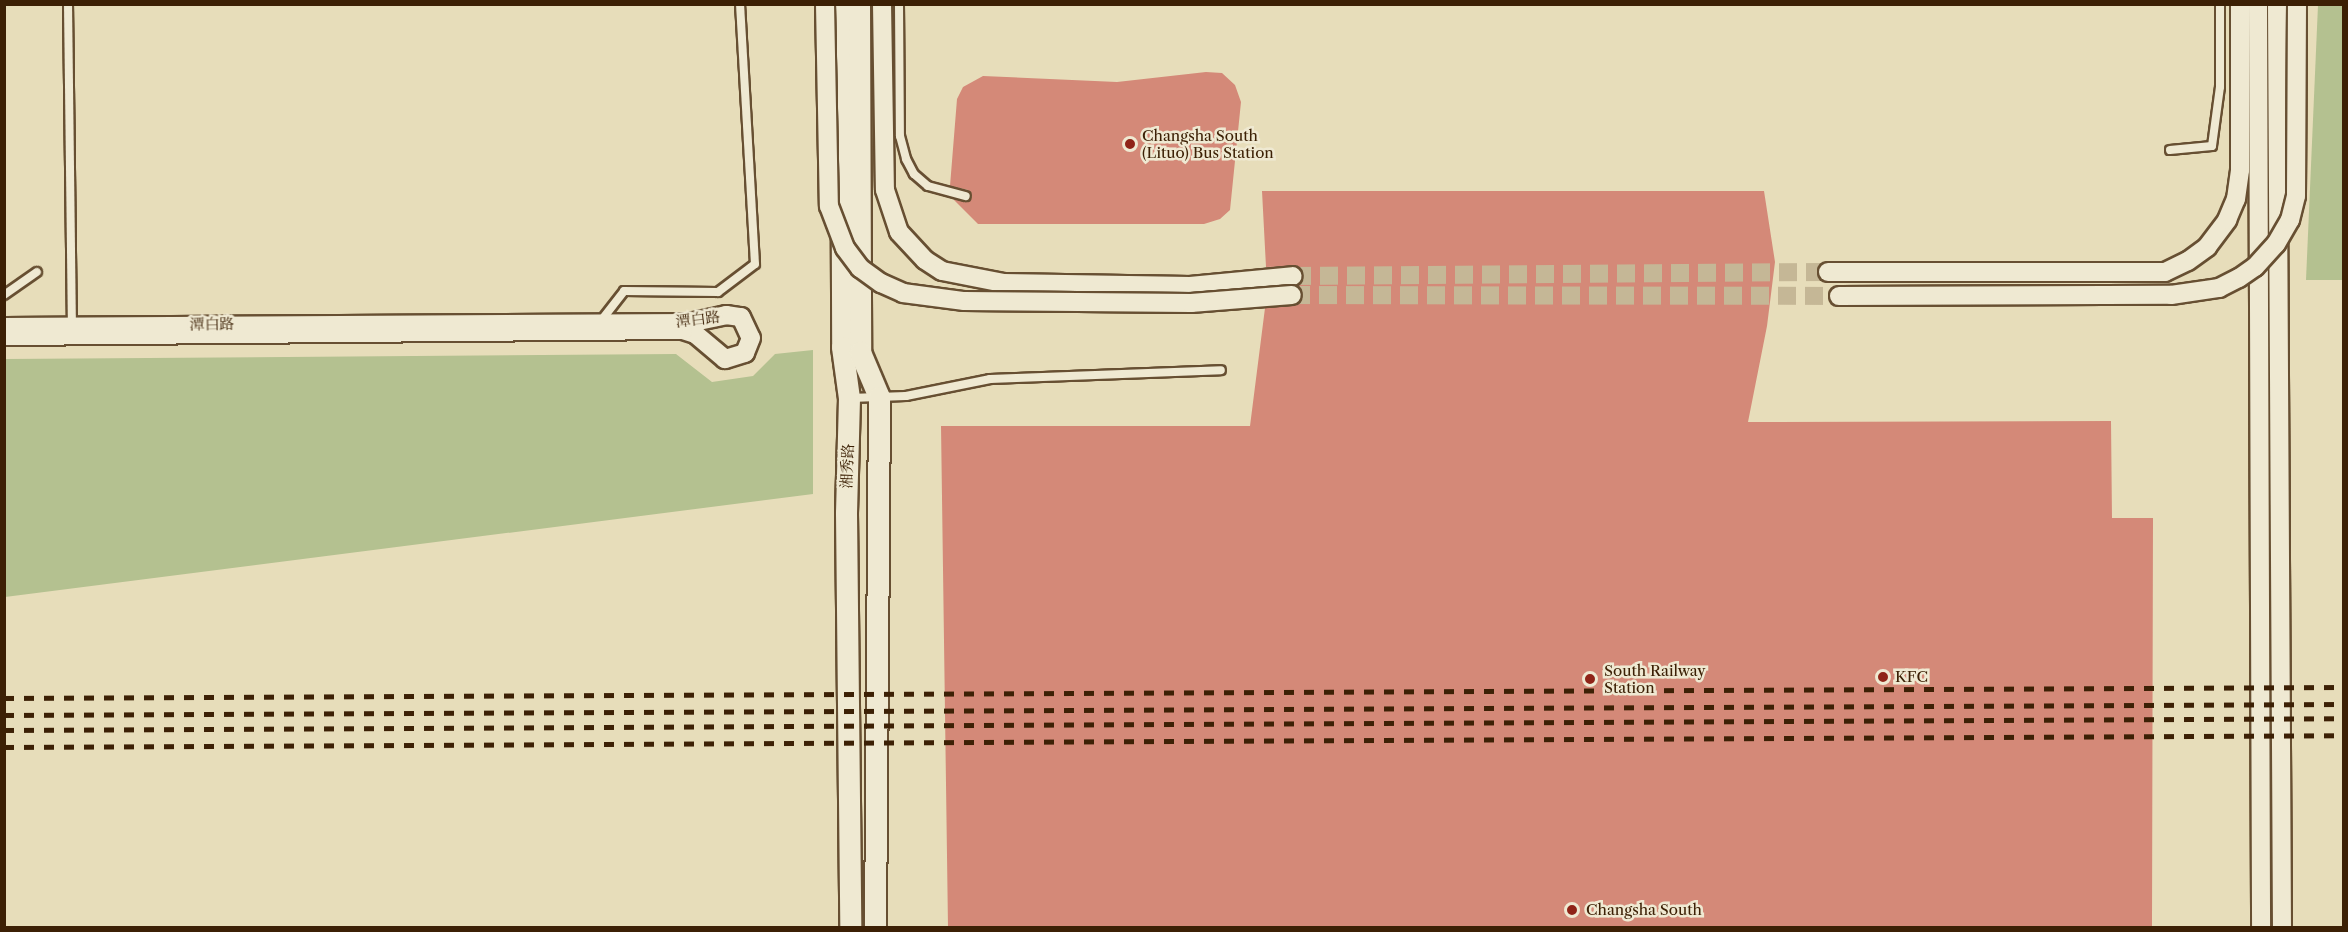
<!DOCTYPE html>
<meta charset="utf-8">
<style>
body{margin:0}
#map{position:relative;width:2348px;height:932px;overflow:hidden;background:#e7ddba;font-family:"Libre Caslon Text","Noto Serif SC",serif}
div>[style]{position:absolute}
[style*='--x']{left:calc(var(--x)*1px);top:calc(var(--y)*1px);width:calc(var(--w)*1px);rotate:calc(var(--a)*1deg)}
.green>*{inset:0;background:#b4c190}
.building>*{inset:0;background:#d48978}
.tertiary-tunnel>*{height:18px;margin-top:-9px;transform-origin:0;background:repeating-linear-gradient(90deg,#c5b796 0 18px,transparent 0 27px)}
.roads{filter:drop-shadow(2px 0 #674f32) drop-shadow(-2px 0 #674f32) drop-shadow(0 2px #674f32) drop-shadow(0 -2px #674f32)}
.service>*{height:8px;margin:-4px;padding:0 4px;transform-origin:4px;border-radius:4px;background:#efe9d2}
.tertiary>*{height:18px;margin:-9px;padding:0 9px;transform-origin:9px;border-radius:9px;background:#efe9d2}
.secondary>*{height:21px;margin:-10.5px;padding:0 10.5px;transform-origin:10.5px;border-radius:10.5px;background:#efe9d2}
.rail>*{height:4.5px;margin-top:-2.25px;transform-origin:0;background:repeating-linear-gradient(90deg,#3c2005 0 10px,transparent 0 20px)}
.bridges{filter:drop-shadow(2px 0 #674f32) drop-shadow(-2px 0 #674f32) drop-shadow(0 2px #674f32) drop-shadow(0 -2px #674f32)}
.tertiary-bridge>*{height:18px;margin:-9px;padding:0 9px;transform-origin:9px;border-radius:9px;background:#efe9d2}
.dots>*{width:16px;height:16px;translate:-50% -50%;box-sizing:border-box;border:3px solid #efe9d2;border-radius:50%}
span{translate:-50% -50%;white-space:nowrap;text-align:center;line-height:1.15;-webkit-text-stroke:5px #efe9d2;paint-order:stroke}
.poi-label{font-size:15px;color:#3c2005}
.left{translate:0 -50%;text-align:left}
.street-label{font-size:15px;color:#3c2005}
.frame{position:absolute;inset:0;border:6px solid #3c2005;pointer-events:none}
</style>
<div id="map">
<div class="green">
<i style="clip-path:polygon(2318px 5px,2343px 5px,2343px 280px,2306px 280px)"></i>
<i style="clip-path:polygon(813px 350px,813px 494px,5px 597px,5px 359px,676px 354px,712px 382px,753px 376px,775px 354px)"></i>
</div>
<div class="building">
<i style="clip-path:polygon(1206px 72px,1222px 73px,1235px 85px,1241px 102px,1230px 210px,1220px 219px,1204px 224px,978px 224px,953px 199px,967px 202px,972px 197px,968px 190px,950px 186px,957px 99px,963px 87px,983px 76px,1117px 82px)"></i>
<i style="clip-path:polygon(1262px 191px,1764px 191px,1775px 262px,1767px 326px,1748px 422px,2111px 421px,2112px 518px,2153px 518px,2152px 927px,948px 927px,941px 426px,1250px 426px,1265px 308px,1298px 305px,1303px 295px,1298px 286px,1304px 274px,1298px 266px,1266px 267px)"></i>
</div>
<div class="tertiary-tunnel">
<i style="--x:1293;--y:276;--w:535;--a:-0.43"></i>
<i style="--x:1292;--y:295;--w:547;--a:0.1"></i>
</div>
<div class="roads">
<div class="service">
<i style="--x:68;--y:4;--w:324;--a:89.3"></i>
<i style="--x:899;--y:4;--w:132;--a:89.6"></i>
<i style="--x:900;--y:136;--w:24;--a:75"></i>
<i style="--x:906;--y:159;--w:17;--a:62"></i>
<i style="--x:914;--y:174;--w:18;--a:41"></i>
<i style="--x:928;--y:186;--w:39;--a:15"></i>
<i style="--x:2170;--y:150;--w:42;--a:-5.4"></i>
<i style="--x:2212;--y:146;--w:60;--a:-82.3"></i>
<i style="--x:2220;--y:87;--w:83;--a:-90"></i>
<i style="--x:4;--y:295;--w:40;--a:-34.9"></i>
<i style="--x:600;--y:322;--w:39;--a:-52"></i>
<i style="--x:624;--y:291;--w:94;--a:0.6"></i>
<i style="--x:718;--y:292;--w:46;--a:-37.1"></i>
<i style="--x:755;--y:264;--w:260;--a:-93.3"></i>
<i style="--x:850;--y:398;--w:56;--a:-2"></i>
<i style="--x:906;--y:396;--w:86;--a:-11.4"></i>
<i style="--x:990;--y:379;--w:231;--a:-2.2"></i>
</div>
<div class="tertiary">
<i style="--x:882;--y:4;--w:186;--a:89.1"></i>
<i style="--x:885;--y:190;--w:44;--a:71.6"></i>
<i style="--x:899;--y:232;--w:38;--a:47"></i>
<i style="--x:925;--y:260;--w:20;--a:33"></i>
<i style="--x:942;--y:271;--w:62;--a:11.1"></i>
<i style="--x:1003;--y:283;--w:187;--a:0.9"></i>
<i style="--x:1190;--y:286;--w:103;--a:-5.5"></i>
<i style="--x:2258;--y:4;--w:924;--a:89.81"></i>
<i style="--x:2277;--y:4;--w:924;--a:89.69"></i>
<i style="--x:1828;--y:272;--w:337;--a:0"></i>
<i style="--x:2165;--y:272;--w:25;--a:-26"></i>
<i style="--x:2188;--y:261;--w:24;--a:-36"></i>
<i style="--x:2207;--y:247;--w:34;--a:-53"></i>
<i style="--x:2227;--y:220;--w:23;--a:-67"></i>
<i style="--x:2236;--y:199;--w:29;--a:-82"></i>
<i style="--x:2240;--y:170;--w:166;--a:-90"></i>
<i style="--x:4;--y:327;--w:685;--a:-0.33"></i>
<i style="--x:689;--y:323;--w:38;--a:-12"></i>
<i style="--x:726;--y:315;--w:15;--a:8"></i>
<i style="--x:741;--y:317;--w:23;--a:65"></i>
<i style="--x:751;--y:338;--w:16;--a:112"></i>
<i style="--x:745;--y:353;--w:21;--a:163"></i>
<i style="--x:725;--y:359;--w:39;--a:-140"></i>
<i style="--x:695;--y:334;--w:13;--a:-162"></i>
<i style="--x:683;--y:330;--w:679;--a:179.49"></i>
</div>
<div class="secondary">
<i style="--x:841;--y:4;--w:343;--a:89.8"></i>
<i style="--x:842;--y:347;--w:51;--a:82.2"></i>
<i style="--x:849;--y:398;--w:115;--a:91.5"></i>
<i style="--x:846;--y:513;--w:415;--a:89.4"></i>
<i style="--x:859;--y:4;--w:348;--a:89.8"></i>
<i style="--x:860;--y:352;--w:49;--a:67.1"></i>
<i style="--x:879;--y:397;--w:531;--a:90.43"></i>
</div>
</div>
<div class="rail">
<i style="--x:4;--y:698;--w:2340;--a:-0.27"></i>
<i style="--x:4;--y:715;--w:2340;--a:-0.27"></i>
<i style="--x:4;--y:730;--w:2340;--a:-0.29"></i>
<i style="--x:4;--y:747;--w:2340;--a:-0.29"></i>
</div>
<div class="bridges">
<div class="tertiary-bridge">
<i style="--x:825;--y:4;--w:202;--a:88.9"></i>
<i style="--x:829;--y:206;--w:45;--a:69.1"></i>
<i style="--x:845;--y:248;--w:25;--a:53"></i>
<i style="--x:860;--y:268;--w:26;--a:36"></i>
<i style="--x:881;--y:283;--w:24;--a:24"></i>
<i style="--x:903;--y:293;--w:62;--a:7.5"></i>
<i style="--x:964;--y:301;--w:227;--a:0.5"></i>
<i style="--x:1191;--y:303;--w:101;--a:-4.5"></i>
<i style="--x:1839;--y:296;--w:332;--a:-0.2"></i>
<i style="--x:2171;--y:295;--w:49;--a:-8.3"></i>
<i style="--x:2219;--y:288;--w:22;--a:-27"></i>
<i style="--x:2239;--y:278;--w:19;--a:-35"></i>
<i style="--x:2255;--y:267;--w:31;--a:-48"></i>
<i style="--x:2276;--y:244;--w:28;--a:-60"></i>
<i style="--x:2290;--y:220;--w:25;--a:-76"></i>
<i style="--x:2296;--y:196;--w:192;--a:-89.7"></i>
</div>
</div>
<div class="dots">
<i style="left:1130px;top:144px;background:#8f2418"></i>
<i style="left:1883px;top:677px;background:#8f2418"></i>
<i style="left:1590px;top:679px;background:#8f2418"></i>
<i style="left:1572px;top:910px;background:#8f2418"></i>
</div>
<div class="poi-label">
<span class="left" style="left:1142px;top:144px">Changsha South<br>(Lituo) Bus Station</span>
<span class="left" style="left:1604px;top:679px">South Railway<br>Station</span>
<span class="left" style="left:1895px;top:677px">KFC</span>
<span class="left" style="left:1586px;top:910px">Changsha South</span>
</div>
<div class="street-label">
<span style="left:698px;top:319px;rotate:-7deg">潭白路</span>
<span style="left:212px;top:324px;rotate:-1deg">潭白路</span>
<span style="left:847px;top:466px;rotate:-88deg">湘秀路</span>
</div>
<div class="frame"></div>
</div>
